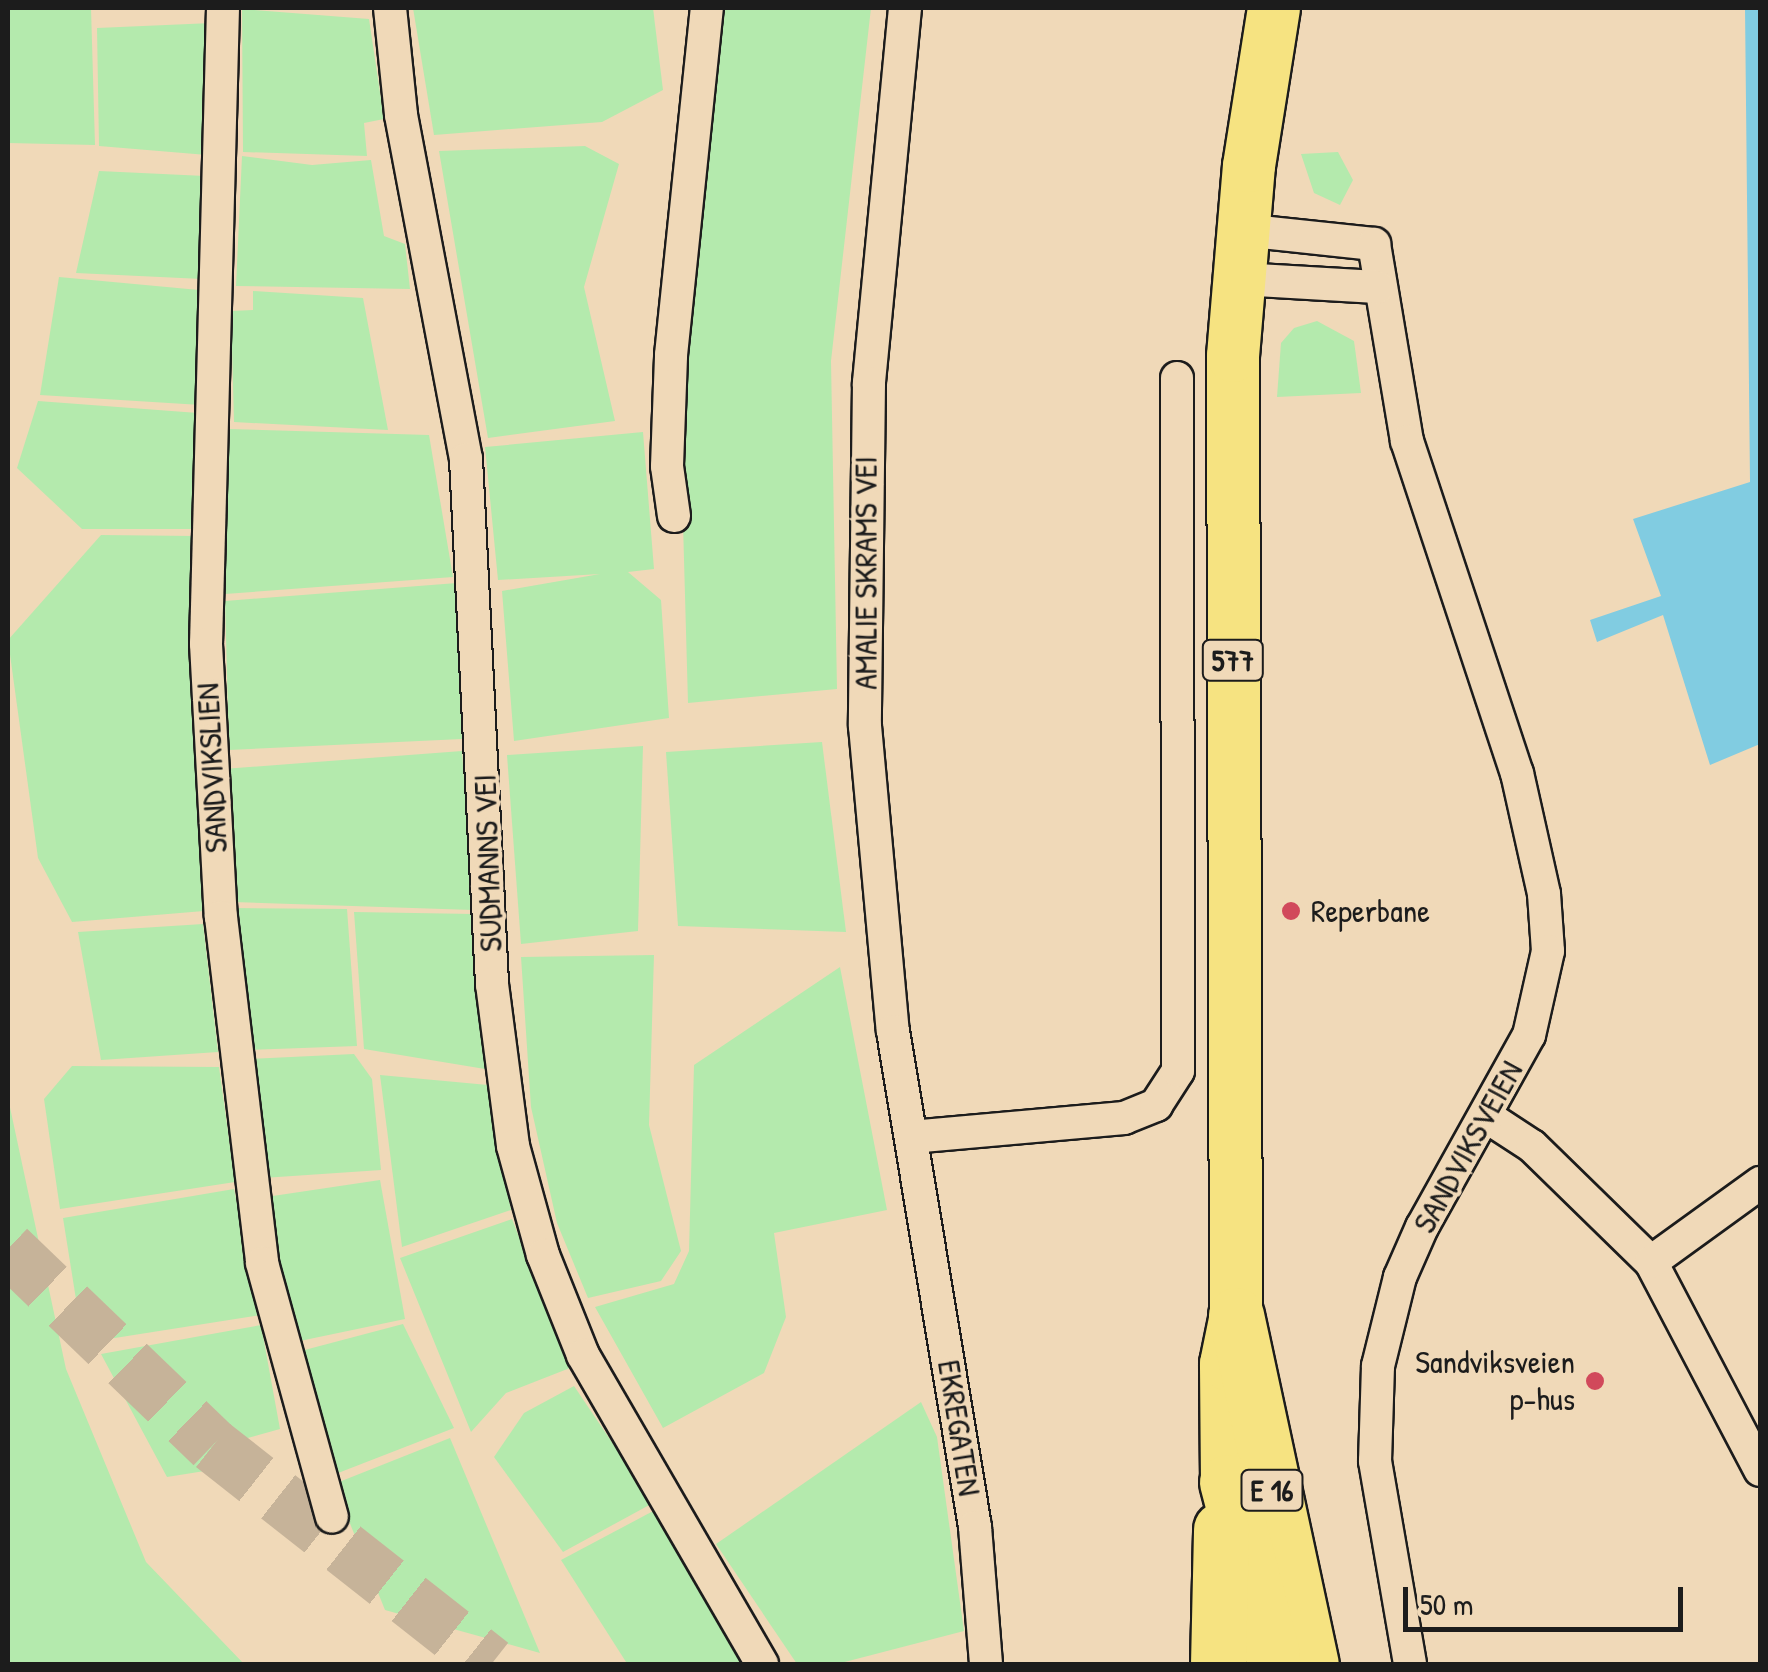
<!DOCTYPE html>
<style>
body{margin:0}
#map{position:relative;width:1768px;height:1672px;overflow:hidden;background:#f0d9b8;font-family:"Patrick Hand",sans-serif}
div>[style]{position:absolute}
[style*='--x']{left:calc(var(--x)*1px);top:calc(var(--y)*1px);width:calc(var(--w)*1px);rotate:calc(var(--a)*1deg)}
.green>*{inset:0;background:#b4eaad}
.water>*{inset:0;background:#81cce1}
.highway-tunnel>*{height:55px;margin-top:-27.5px;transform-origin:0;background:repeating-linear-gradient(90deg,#c6b399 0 55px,transparent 0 83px)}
.roads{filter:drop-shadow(2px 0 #1c1c1c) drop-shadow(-2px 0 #1c1c1c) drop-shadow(0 2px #1c1c1c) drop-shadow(0 -2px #1c1c1c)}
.street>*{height:32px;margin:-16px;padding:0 16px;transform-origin:16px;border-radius:16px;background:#f0d9b8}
.primary>*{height:52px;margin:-26px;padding:0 26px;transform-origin:26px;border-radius:26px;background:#f6e381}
.highway>*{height:55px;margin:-27.5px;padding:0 27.5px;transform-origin:27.5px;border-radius:27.5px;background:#f6e381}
.dots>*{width:28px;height:28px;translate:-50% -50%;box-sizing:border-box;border:5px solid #f0d9b8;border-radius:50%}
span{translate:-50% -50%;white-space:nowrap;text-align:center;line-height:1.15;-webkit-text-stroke:8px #f0d9b8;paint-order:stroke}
.shield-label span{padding:2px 8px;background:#f0d9b8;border:2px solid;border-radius:8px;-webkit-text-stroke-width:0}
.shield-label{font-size:30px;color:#1c1c1c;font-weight:700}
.street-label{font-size:32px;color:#1c1c1c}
.poi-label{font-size:32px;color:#1c1c1c}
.left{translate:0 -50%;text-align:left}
.right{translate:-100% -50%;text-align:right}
.frame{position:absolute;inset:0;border:10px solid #1c1c1c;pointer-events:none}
.scale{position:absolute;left:1403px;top:1587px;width:280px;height:45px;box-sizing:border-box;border:5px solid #1c1c1c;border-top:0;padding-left:12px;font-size:30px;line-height:35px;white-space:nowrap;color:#1c1c1c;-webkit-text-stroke:8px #f0d9b8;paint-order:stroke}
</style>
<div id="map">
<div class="green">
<i style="clip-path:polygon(8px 8px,91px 8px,95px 145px,8px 143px)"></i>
<i style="clip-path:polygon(653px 8px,663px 90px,602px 122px,434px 135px,413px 8px)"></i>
<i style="clip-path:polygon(719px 8px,871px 8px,831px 361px,837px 689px,688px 703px,679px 380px)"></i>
<i style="clip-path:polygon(242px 9px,369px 19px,384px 119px,364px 123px,367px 156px,243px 152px)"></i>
<i style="clip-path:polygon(212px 23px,207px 155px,99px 146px,97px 28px)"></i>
<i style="clip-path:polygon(585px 146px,619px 164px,584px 287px,615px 421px,488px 438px,439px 151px)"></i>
<i style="clip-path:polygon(1338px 152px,1353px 180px,1340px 205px,1314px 193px,1301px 154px)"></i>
<i style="clip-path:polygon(242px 156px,312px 165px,371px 160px,384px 236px,405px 244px,410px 289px,236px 286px)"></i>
<i style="clip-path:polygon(99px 171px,205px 176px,202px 279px,76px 273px)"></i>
<i style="clip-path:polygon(59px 277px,199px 290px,201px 405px,40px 395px)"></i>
<i style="clip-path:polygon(253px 291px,363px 298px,388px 430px,234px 422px,231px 311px,253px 310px)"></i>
<i style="clip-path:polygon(1317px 321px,1354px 341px,1361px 393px,1277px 397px,1281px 343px,1294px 328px)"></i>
<i style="clip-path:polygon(38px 401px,198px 413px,194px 529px,82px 529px,17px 468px)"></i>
<i style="clip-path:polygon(229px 429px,429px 435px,453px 577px,225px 594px)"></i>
<i style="clip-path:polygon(643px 432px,654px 569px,628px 572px,661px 600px,669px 718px,514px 741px,502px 591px,600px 574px,498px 580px,485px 447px)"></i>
<i style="clip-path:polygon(101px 535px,195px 536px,204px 911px,72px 922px,38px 858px,8px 640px)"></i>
<i style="clip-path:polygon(457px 583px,462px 739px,229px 750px,225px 601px)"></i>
<i style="clip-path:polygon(822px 742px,846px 932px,678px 926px,666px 752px)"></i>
<i style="clip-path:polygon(643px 746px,638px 931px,521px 944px,507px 755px)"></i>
<i style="clip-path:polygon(462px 751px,473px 910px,233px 902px,223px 769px)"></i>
<i style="clip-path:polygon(232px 908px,347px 909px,357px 1046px,245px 1050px)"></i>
<i style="clip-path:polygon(354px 912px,474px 914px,485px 1069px,364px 1049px)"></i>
<i style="clip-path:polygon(203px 924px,218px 1052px,101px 1060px,78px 932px)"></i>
<i style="clip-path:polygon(654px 955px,649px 1125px,681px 1251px,661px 1281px,588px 1298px,557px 1223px,531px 1107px,521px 957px)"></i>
<i style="clip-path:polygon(840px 967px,887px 1210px,774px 1233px,786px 1317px,764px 1373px,663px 1428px,595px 1307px,674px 1284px,689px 1251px,694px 1065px)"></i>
<i style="clip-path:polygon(354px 1054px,372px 1079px,381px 1170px,263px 1178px,246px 1059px)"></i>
<i style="clip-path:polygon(72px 1066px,219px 1067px,235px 1182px,60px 1209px,44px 1099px)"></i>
<i style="clip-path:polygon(380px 1075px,488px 1085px,511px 1210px,402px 1247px)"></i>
<i style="clip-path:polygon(8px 1098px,66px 1369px,146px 1562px,244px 1664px,8px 1664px)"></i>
<i style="clip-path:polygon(380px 1180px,405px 1319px,295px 1342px,266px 1197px)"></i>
<i style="clip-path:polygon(234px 1189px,261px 1315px,83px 1343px,63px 1218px)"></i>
<i style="clip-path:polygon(512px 1219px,570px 1368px,506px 1393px,471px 1432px,400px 1258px)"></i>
<i style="clip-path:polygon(403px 1324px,454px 1428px,333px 1475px,297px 1352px)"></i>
<i style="clip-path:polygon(261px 1325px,280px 1429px,233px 1442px,236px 1466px,167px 1477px,101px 1354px)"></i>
<i style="clip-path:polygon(574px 1386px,653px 1503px,563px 1552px,494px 1457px,524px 1413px)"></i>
<i style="clip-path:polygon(921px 1402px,937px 1437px,964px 1631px,837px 1664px,797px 1664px,716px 1544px)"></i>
<i style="clip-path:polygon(450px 1438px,540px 1653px,385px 1610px,334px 1484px)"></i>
<i style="clip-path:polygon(657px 1509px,745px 1664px,626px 1662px,561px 1560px)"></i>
</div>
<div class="water">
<i style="clip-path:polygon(1745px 8px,1760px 8px,1760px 744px,1710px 765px,1663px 615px,1597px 642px,1590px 620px,1661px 596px,1633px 519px,1750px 482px)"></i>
</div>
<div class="highway-tunnel">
<i style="--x:8;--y:1248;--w:284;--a:43.9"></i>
<i style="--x:213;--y:1445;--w:354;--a:38.2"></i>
</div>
<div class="roads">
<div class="street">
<i style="--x:223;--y:8;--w:636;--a:91.53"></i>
<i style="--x:206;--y:644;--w:273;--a:86.9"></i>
<i style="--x:221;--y:917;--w:348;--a:83.2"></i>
<i style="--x:262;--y:1263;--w:263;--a:74.6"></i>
<i style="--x:390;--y:8;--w:108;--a:84.1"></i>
<i style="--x:401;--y:115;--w:350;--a:79.3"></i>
<i style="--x:466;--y:459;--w:526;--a:87.16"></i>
<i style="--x:492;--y:984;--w:163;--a:82.6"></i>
<i style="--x:513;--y:1146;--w:113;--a:74.6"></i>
<i style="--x:543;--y:1255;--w:108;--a:68.2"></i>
<i style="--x:583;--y:1355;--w:357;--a:59.9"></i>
<i style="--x:905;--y:8;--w:377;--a:95.5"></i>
<i style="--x:869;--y:383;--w:343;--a:90.7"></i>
<i style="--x:865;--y:726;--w:306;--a:84.8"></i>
<i style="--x:893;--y:1031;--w:503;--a:80.61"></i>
<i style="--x:975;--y:1527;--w:137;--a:85.4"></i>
<i style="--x:1243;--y:230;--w:132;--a:6.1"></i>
<i style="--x:1374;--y:244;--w:200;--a:80.5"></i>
<i style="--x:1407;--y:441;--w:350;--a:71.7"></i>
<i style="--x:1517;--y:773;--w:124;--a:77.4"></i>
<i style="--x:1544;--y:894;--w:57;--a:86"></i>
<i style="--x:1548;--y:951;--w:86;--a:102.7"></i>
<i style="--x:1529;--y:1035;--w:220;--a:119.1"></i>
<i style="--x:1422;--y:1227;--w:55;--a:113.7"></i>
<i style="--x:1400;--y:1277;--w:92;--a:103.9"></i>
<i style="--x:1378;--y:1366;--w:95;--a:91.8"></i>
<i style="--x:1375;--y:1461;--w:206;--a:80.2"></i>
<i style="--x:1239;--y:279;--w:139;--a:3.3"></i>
<i style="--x:674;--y:516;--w:50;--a:-98"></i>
<i style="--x:667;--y:466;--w:111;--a:-87.9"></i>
<i style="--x:671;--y:355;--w:349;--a:-84.1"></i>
<i style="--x:1489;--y:1118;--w:51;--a:33.1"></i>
<i style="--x:1532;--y:1146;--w:166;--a:44.3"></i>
<i style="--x:1651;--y:1262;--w:235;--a:62.3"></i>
<i style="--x:911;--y:1137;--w:214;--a:-5.1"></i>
<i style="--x:1124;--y:1118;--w:35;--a:-22"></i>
<i style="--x:1156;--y:1105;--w:40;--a:-57.1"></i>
<i style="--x:1178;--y:1071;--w:693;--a:-90.08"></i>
<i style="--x:1651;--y:1262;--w:135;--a:-35.9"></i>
</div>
<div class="primary">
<i style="--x:1227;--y:1482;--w:118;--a:-90.5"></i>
<i style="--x:1226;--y:1364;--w:50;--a:-78.5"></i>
<i style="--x:1236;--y:1315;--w:959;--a:-90.18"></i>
<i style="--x:1233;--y:356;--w:191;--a:-85.2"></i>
<i style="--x:1249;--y:166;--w:160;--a:-81"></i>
</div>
<div class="highway">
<i style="--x:1236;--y:1315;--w:357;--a:77.9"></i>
<i style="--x:1227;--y:1482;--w:177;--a:75.3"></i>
<i style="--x:1218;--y:1664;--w:135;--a:-88.7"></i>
</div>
</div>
<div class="dots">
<i style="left:1291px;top:911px;background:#d1495b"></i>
<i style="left:1595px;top:1381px;background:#d1495b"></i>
</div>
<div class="shield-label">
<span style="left:1233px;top:660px">577</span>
<span style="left:1272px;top:1490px">E 16</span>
</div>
<div class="street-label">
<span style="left:866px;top:573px;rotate:-90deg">AMALIE SKRAMS VEI</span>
<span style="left:212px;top:768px;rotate:-93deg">SANDVIKSLIEN</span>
<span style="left:488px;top:863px;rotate:-92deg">SUDMANNS VEI</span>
<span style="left:1468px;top:1147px;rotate:-61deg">SANDVIKSVEIEN</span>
<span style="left:959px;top:1428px;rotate:81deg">EKREGATEN</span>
</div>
<div class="poi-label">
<span class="left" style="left:1311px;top:911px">Reperbane</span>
<span class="right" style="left:1575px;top:1381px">Sandviksveien<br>p-hus</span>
</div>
<div class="frame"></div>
<div class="scale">50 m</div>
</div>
